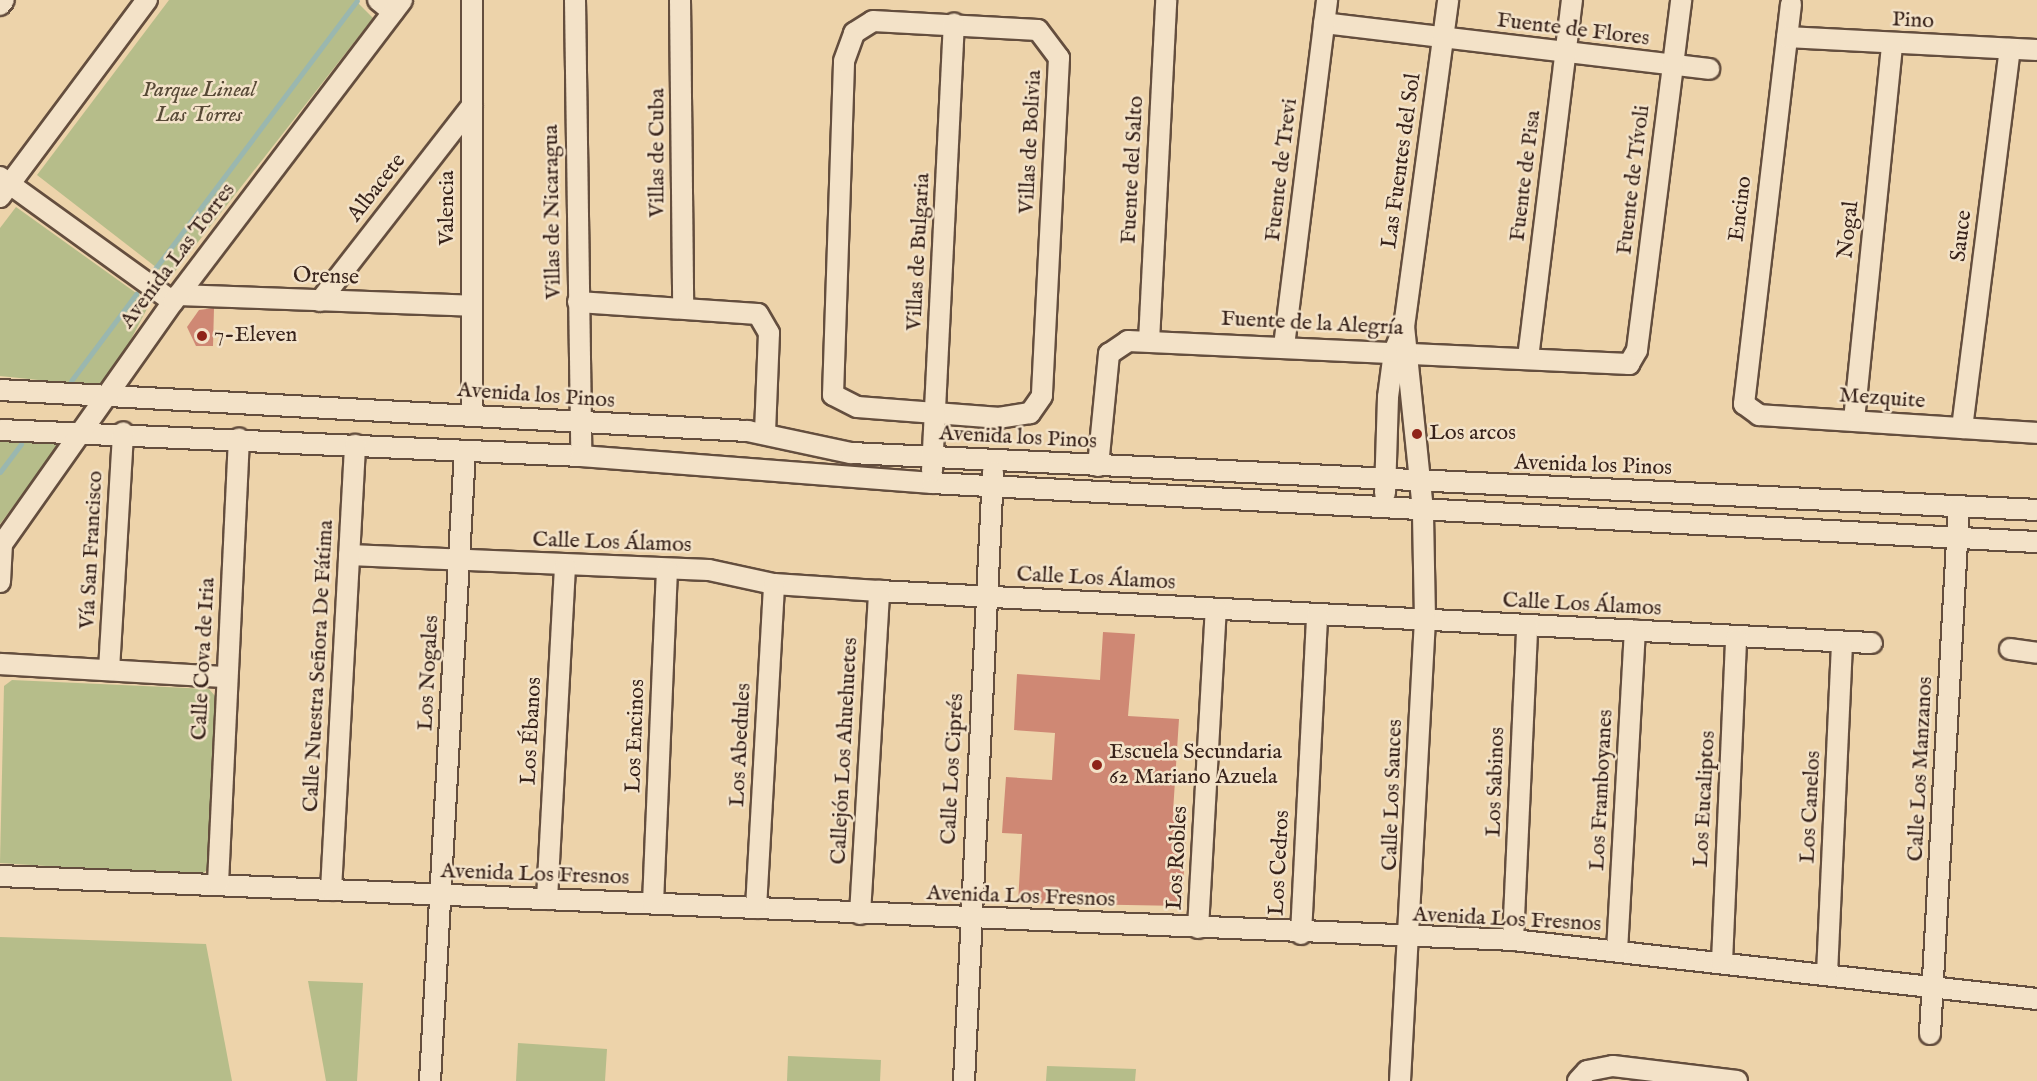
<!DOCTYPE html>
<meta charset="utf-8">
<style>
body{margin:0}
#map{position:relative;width:2037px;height:1081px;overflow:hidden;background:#edd3aa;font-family:"IM FELL English",serif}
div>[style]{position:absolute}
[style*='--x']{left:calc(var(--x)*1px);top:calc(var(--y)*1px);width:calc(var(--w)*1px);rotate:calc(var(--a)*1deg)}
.green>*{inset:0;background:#b6bd8a}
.stream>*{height:5px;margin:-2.5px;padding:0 2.5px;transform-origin:2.5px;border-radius:2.5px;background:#9ab7af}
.building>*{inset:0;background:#cf8874}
.roads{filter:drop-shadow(2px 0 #644e3e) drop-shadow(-2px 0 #644e3e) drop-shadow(0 2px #644e3e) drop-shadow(0 -2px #644e3e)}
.minor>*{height:20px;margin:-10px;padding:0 10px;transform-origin:10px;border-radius:10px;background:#f3e2c8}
.dots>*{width:16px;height:16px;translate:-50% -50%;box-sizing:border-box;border:3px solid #f3e2c8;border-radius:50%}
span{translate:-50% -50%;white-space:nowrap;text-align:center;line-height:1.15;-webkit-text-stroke:5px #f3e2c8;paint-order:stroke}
.street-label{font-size:22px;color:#37221a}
.park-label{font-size:22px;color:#574936;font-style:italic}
.poi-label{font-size:22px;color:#37221a}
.left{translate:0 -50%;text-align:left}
</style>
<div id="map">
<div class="green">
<i style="clip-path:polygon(169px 0,355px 0,373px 18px,170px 278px,37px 175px)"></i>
<i style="clip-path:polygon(16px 207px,150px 303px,106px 387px,0 376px,0 228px)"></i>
<i style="clip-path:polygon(0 440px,62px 442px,0 524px)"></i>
<i style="clip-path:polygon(12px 680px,209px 689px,215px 696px,207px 870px,200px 876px,0 863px,4px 686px)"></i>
<i style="clip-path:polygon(0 937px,206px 944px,232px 1081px,0 1081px)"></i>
<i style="clip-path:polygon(308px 981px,363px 983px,357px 1081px,326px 1081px)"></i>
<i style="clip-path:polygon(518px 1043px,607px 1049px,605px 1081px,516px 1081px)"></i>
<i style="clip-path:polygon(788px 1056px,881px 1060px,880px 1081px,787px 1081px)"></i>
<i style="clip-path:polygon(1047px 1066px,1136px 1069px,1135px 1081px,1046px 1081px)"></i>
</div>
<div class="stream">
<i style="--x:154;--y:270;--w:337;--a:-53"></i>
<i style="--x:71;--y:381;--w:109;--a:-53.2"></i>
<i style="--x:0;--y:472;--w:35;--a:-53"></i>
</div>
<div class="building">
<i style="clip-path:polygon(214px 308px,213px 346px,196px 346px,187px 327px,199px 310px)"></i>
<i style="clip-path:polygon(1103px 632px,1135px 634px,1128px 716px,1179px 719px,1173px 812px,1187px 813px,1182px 906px,1018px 903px,1022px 834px,1002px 833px,1006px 777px,1052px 780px,1055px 733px,1014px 730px,1017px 674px,1100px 680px)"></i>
</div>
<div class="roads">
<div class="minor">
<i style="--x:378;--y:0;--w:19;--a:39"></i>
<i style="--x:575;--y:0;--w:456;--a:89.2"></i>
<i style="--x:680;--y:0;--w:305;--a:89.4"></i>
<i style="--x:1791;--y:4;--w:403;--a:96.7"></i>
<i style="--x:1744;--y:404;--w:19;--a:36"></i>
<i style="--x:1759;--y:415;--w:279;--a:3.7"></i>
<i style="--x:0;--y:5;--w:6;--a:-51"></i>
<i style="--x:873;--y:21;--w:165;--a:3.1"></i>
<i style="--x:1038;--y:30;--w:35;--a:53"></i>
<i style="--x:1059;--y:58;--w:338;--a:92.9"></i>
<i style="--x:1042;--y:396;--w:21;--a:125"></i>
<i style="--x:1030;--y:413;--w:30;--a:171"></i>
<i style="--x:1000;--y:418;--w:143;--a:-175.6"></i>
<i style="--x:857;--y:407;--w:27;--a:-153"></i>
<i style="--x:833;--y:395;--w:334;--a:-88.1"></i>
<i style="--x:844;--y:61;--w:30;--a:-70"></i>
<i style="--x:854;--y:33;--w:22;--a:-32"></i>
<i style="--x:1324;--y:23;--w:388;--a:6.8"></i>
<i style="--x:1787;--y:37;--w:250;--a:3"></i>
<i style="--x:0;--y:177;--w:213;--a:35.8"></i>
<i style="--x:0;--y:197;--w:246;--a:-53.3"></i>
<i style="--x:178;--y:295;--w:294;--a:2.1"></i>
<i style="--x:320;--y:301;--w:247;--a:-52.1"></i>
<i style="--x:578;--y:302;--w:180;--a:3.8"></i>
<i style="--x:758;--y:314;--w:22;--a:60"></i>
<i style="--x:769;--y:333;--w:101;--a:92.3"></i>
<i style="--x:1149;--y:341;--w:341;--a:-87.1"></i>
<i style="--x:1284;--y:346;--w:349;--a:-82.9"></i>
<i style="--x:1528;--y:358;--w:361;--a:-83"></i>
<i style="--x:0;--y:390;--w:749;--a:3.14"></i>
<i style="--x:748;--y:431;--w:105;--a:12.1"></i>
<i style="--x:851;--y:453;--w:1187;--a:2.75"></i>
<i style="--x:472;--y:415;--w:415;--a:-90"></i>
<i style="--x:1854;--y:420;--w:378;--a:-84.2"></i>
<i style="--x:1962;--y:428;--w:382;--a:-82.8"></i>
<i style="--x:0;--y:430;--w:582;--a:2.56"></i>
<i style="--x:581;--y:456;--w:352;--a:4.4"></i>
<i style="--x:932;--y:483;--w:1107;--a:3.06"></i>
<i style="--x:1098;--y:466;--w:113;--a:-84.4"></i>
<i style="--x:1109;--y:354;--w:23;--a:-34"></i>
<i style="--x:1128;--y:341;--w:502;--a:2.63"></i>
<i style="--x:1629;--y:364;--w:16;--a:-60"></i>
<i style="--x:1637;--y:350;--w:353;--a:-82.8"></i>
<i style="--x:932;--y:471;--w:448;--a:-87.2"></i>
<i style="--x:1385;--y:493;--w:96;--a:-88.2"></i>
<i style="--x:1388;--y:397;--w:45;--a:-82.4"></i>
<i style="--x:1394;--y:352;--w:27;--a:-68"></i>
<i style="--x:1404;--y:327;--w:330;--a:-82.3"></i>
<i style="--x:0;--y:547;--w:300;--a:-54.8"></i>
<i style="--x:173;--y:302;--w:379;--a:-52.8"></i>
<i style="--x:349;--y:555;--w:360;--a:2.4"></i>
<i style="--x:709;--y:570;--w:66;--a:12.2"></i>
<i style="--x:774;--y:584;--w:105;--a:3.8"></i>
<i style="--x:879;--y:591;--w:994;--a:3"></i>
<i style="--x:0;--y:582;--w:38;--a:-87"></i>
<i style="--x:2010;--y:649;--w:27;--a:8"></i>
<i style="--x:0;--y:664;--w:227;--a:3.3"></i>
<i style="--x:109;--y:670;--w:238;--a:-86.6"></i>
<i style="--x:0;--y:876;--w:1514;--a:2.42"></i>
<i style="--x:1513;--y:940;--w:527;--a:6.42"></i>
<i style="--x:218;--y:883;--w:445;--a:-87.3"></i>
<i style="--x:331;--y:890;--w:446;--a:-86.9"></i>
<i style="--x:547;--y:899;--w:333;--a:-86.9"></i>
<i style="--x:653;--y:903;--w:333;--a:-87.6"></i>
<i style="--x:756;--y:908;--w:324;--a:-86.8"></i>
<i style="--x:860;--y:914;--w:324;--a:-86.6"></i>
<i style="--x:1198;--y:928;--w:319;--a:-86.8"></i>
<i style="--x:1301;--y:934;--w:319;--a:-87.1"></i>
<i style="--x:1513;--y:940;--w:314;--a:-87.4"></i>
<i style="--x:1617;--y:951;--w:321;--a:-86.8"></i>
<i style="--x:1722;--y:962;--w:323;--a:-87.5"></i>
<i style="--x:1827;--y:974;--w:332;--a:-87.4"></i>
<i style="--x:1930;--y:1034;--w:529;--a:-86.86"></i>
<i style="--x:430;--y:1081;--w:630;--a:-86.82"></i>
<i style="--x:964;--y:1081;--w:610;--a:-87.27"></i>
<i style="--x:1400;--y:1081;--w:463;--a:-86.9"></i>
<i style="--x:1425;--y:619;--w:109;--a:-91.1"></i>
<i style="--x:1423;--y:510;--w:184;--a:-95.9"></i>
<i style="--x:1578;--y:1081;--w:13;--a:-48"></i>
<i style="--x:1587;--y:1071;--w:26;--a:-11"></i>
<i style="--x:1613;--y:1066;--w:125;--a:6.9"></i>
</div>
</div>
<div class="dots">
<i style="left:202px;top:336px;background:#8f2418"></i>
<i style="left:1417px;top:434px;background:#8f2418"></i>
<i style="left:1097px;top:765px;background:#8f2418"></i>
</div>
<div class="street-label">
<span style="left:1913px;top:21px;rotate:3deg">Pino</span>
<span style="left:1573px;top:30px;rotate:7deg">Fuente de Flores</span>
<span style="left:1031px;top:142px;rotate:-87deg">Villas de Bolivia</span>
<span style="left:658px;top:153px;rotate:-90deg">Villas de Cuba</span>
<span style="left:1402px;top:161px;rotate:-82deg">Las Fuentes del Sol</span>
<span style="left:1133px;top:170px;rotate:-87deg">Fuente del Salto</span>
<span style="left:1282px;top:170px;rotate:-83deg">Fuente de Trevi</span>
<span style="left:1526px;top:176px;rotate:-83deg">Fuente de Pisa</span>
<span style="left:1634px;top:180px;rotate:-83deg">Fuente de Tívoli</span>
<span style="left:377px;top:188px;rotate:-52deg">Albacete</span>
<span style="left:448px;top:208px;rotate:-90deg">Valencia</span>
<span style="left:1741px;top:209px;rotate:-83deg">Encino</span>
<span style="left:553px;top:212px;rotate:-91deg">Villas de Nicaragua</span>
<span style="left:1849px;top:230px;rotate:-84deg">Nogal</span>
<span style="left:1962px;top:236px;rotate:-83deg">Sauce</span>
<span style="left:919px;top:252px;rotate:-87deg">Villas de Bulgaria</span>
<span style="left:178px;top:256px;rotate:-53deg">Avenida Las Torres</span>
<span style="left:326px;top:277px;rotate:2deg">Orense</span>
<span style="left:1312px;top:324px;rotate:3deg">Fuente de la Alegría</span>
<span style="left:536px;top:396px;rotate:4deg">Avenida los Pinos</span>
<span style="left:1882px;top:399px;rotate:4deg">Mezquite</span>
<span style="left:1018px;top:438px;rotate:3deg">Avenida los Pinos</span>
<span style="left:1593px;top:466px;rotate:2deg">Avenida los Pinos</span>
<span style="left:612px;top:543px;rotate:2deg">Calle Los Álamos</span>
<span style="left:92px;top:550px;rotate:-87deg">Vía San Francisco</span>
<span style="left:1096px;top:579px;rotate:3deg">Calle Los Álamos</span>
<span style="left:1582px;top:605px;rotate:3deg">Calle Los Álamos</span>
<span style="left:204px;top:659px;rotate:-87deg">Calle Cova de Iria</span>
<span style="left:319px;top:666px;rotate:-87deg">Calle Nuestra Señora De Fátima</span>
<span style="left:429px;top:673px;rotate:-87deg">Los Nogales</span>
<span style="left:532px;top:731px;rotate:-87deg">Los Ébanos</span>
<span style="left:636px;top:736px;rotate:-88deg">Los Encinos</span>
<span style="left:741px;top:745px;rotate:-87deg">Los Abedules</span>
<span style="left:845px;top:751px;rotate:-87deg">Callejón Los Ahuehuetes</span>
<span style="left:953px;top:769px;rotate:-87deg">Calle Los Ciprés</span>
<span style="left:1921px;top:769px;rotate:-87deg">Calle Los Manzanos</span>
<span style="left:1496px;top:782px;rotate:-88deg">Los Sabinos</span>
<span style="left:1602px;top:790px;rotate:-87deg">Los Framboyanes</span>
<span style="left:1393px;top:795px;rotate:-88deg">Calle Los Sauces</span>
<span style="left:1705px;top:799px;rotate:-87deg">Los Eucaliptos</span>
<span style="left:1811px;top:807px;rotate:-87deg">Los Canelos</span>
<span style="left:1178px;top:858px;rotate:-87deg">Los Robles</span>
<span style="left:1280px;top:863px;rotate:-87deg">Los Cedros</span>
<span style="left:535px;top:875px;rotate:2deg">Avenida Los Fresnos</span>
<span style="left:1021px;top:897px;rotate:2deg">Avenida Los Fresnos</span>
<span style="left:1507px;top:920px;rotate:3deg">Avenida Los Fresnos</span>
</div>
<div class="park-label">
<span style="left:199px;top:103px">Parque Lineal<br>Las Torres</span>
</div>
<div class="poi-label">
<span class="left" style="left:214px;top:336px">7-Eleven</span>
<span class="left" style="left:1429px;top:434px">Los arcos</span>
<span class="left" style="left:1109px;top:765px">Escuela Secundaria<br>62 Mariano Azuela</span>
</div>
</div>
